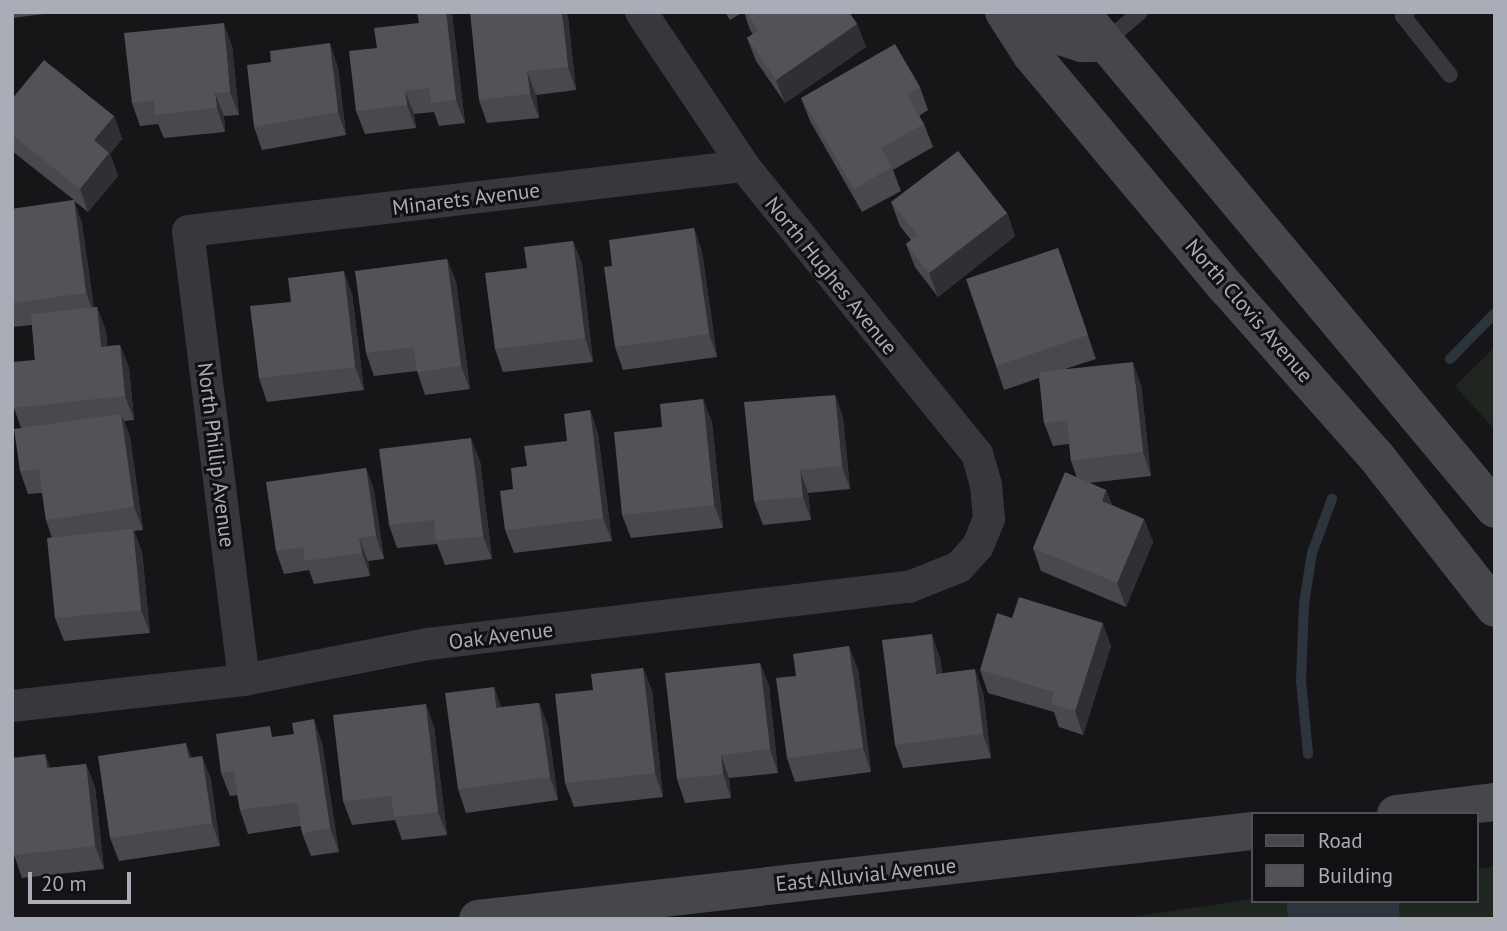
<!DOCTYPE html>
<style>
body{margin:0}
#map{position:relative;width:1507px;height:931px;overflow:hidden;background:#161618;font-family:"PT Sans",sans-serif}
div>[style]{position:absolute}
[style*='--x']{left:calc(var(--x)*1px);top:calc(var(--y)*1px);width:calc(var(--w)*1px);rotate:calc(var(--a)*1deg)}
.green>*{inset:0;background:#1e261f}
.water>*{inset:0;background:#2c353c}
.stream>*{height:10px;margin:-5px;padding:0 5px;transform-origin:5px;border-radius:5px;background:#2c353c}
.lane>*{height:16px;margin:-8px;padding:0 8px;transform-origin:8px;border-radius:8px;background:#37383d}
.street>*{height:32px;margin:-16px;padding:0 16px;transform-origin:16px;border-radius:16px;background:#37383d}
.secondary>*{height:38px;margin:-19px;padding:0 19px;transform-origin:19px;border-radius:19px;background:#45474d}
.wall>*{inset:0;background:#47494d}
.shaded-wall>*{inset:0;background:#2f3033}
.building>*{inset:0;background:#525359}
span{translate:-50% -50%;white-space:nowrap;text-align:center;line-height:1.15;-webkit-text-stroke:6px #111113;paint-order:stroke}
.street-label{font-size:21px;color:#a8adb8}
.frame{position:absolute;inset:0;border:14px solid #a8adb8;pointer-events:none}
.legend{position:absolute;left:1251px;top:812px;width:228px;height:91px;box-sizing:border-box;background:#111113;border:2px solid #4d4f55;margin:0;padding:9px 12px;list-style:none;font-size:21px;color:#a8adb8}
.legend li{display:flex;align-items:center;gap:14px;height:35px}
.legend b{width:35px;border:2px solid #4d4f55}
.scale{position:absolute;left:28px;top:872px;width:103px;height:32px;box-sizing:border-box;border:4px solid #a8adb8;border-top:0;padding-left:9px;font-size:21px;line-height:24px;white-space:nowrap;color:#a8adb8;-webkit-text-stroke:5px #111113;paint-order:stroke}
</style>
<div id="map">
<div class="green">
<i style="clip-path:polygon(1495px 347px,1495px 430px,1455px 386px)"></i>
<i style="clip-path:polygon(1495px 866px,1495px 919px,1400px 919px,1399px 901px,1477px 901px,1477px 869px)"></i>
<i style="clip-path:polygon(1253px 899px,1286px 901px,1288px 919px,1117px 919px)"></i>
</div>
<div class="water">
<i style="clip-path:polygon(1286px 901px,1399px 901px,1400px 919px,1288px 919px)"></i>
</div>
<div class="stream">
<i style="--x:1450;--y:359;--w:64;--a:-45.6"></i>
<i style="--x:1308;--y:754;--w:74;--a:-95.4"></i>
<i style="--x:1301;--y:680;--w:76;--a:-87.7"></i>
<i style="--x:1304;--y:604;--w:52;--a:-81.1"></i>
<i style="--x:1312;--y:553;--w:58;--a:-69.7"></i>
</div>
<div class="lane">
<i style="--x:1407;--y:12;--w:6;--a:135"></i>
<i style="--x:1403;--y:16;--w:75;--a:51.5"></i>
<i style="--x:1104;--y:43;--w:48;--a:-40.7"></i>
</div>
<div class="street">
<i style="--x:244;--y:680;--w:452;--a:-97.1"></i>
<i style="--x:188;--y:231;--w:560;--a:-6.67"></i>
<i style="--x:12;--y:706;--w:233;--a:-6.4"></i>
<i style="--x:244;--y:680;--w:187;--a:-11.1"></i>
<i style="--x:428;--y:644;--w:484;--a:-6.8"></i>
<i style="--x:909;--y:587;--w:54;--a:-21.8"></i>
<i style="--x:959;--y:567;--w:28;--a:-48"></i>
<i style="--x:978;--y:546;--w:29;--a:-68"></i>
<i style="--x:989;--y:519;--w:34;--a:-95"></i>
<i style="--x:986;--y:485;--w:32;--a:-106"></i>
<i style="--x:977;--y:454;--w:370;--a:-129"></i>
<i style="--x:744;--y:166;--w:185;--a:-123.8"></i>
</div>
<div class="secondary">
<i style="--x:1004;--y:12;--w:50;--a:57.3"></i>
<i style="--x:1031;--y:54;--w:305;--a:50.1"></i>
<i style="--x:1227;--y:288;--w:223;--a:48.5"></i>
<i style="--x:1375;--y:455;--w:194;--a:51.9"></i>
<i style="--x:1037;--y:12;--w:36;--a:44"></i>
<i style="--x:1063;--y:37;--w:20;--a:18"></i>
<i style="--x:1082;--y:43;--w:22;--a:0"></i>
<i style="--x:1080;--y:12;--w:647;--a:50.14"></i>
<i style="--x:1396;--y:814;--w:100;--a:-6.9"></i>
<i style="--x:478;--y:919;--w:780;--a:-6.48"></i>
</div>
<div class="wall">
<i style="clip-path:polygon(12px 12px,43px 12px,44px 14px,12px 18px)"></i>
<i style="clip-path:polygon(725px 12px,743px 12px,730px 20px)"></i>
<i style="clip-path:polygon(744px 12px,849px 12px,857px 24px,866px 47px,785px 103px,756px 61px,747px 38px,753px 34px,750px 30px)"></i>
<i style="clip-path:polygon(452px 14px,465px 123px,439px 126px,434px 112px,414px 114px,416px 128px,365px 134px,356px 111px,377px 48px,419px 23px)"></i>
<i style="clip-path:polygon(568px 17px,576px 90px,536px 95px,539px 118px,487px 123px,479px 100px)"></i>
<i style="clip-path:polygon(232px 46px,239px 115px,224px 116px,225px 132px,164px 138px,158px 124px,140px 126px,132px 103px)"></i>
<i style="clip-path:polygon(338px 67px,346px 135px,262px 150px,254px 127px)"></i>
<i style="clip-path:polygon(920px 87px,928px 110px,919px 116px,924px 124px,933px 147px,893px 170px,901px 191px,862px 212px,810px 121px,801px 98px)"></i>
<i style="clip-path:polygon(12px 99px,114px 116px,122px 139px,110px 154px,118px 176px,88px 212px,74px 201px,82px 224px,94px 308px,97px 307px,106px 331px,107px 346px,120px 345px,129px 368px,134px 420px,124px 421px,130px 437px,143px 530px,134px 531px,142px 552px,150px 633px,64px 641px,55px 618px,52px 538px,46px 520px,42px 493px,28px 494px,20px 471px,21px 428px,14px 408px,35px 360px,32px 325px,12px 327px,12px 209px,74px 200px,12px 151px)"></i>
<i style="clip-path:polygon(891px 202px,1007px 213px,1015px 236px,938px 297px,915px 267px,906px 244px,911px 240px,900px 226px)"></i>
<i style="clip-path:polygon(694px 228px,702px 252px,717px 357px,623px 370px,615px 347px)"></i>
<i style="clip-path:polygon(573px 241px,582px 264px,593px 362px,503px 372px,495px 349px,527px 268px)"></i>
<i style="clip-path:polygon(1058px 248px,1096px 359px,1065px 369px,1141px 385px,1151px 476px,1089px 483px,1106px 490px,1112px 505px,1144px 519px,1153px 542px,1126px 607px,1041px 571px,1033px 548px,1077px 478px,1071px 461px,1069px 444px,1053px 446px,1044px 423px,1039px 378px,1004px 390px,996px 366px)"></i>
<i style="clip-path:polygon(447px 259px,456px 282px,470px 389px,425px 395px,417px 371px,374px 376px,366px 353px)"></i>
<i style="clip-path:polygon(352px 294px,364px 390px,267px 402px,259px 378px,291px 302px)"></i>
<i style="clip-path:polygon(835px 395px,843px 418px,850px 489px,808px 493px,811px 520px,763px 525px,754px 501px)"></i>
<i style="clip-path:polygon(703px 399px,712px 423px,723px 528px,631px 538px,622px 515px,662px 427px)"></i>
<i style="clip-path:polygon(590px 410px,598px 434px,612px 541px,514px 553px,505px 530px,513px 489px,527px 466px,567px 441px)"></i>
<i style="clip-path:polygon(480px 461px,492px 559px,445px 565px,437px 544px,397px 548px,389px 525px)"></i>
<i style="clip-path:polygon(366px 468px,374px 491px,384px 559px,368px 561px,370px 576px,314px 584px,309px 570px,284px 574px,276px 551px)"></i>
<i style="clip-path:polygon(1111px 646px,1083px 735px,1059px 727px,1054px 712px,988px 693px,980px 670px)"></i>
<i style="clip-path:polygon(940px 657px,942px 673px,983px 692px,991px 758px,903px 768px,895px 745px)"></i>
<i style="clip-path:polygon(760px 663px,769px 686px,778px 773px,729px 778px,731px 798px,685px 803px,677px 779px)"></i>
<i style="clip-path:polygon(643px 668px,652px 691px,663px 797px,574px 807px,565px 783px,593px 690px)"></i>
<i style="clip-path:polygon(858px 669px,871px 772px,795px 782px,787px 758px)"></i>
<i style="clip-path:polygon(494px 687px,501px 707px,539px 703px,548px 726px,558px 800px,466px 813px,458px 789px)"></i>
<i style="clip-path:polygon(434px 727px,447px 835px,402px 840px,395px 820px,352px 825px,343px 801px)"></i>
<i style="clip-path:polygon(322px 743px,339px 852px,311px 856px,302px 833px,301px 826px,248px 834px,240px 810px,237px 795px,230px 796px,221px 773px)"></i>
<i style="clip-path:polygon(45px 754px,50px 768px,86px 764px,95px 787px,104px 869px,22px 878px,14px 855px)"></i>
<i style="clip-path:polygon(202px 756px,211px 780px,220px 846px,119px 861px,110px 838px,192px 758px)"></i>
</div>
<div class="shaded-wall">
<i style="clip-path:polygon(446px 12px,452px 12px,452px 14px,465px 123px,456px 100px)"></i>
<i style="clip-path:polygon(562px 12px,567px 12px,568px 17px,576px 90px,568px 67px)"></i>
<i style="clip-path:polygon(224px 23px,232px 46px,239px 115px,230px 92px)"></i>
<i style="clip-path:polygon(857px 24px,866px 47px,785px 103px,776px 80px)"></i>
<i style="clip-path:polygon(330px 43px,338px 67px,346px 135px,338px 112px)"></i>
<i style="clip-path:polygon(527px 71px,536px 95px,539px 118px,530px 94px)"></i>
<i style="clip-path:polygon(405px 91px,414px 114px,416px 128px,407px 105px)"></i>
<i style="clip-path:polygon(215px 93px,224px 116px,225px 132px,217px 108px)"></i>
<i style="clip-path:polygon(114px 116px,122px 139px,110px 154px,118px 176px,88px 212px,80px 189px,94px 140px)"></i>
<i style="clip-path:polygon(74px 200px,82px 224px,95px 316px,86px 293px)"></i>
<i style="clip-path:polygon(1007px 213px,1015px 236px,938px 297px,929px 273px)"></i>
<i style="clip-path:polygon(694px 228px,702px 252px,717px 357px,709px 334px)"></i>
<i style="clip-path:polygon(573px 241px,582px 264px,593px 362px,585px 338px)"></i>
<i style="clip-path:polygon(447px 259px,456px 282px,470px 389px,461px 366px)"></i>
<i style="clip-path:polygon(344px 271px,352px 294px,364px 390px,355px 367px)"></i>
<i style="clip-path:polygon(97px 307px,106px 331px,110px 370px,101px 347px)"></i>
<i style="clip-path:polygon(120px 345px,129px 368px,134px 420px,125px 396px)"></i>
<i style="clip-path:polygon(1133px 362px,1141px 385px,1151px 476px,1143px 452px)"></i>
<i style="clip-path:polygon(835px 395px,843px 418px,850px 489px,842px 466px)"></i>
<i style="clip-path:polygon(703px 399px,712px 423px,723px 528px,714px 505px)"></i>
<i style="clip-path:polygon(590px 410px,598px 434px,612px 541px,603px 518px)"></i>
<i style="clip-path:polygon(121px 414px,130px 437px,143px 530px,134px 507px)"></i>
<i style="clip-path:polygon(471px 438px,480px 461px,492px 559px,483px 536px)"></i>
<i style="clip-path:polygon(366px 468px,374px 491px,384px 559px,376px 536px)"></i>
<i style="clip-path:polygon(800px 470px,808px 493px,811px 520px,803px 497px)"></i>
<i style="clip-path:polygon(1106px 490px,1115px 513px,1102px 501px)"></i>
<i style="clip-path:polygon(1144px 519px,1153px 542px,1126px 607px,1117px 583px)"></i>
<i style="clip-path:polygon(133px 529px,142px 552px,150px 633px,141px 610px)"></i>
<i style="clip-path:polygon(359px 538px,368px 561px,370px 576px,362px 553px)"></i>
<i style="clip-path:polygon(1103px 623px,1111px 646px,1083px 735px,1075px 711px)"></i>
<i style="clip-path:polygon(932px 634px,940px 657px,945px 697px,936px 674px)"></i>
<i style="clip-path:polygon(849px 646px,858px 669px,871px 772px,863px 748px)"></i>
<i style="clip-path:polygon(760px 663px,769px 686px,778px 773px,770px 749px)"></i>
<i style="clip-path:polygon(643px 668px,652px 691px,663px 797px,655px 773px)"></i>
<i style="clip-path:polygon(975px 669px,983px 692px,991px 758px,983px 734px)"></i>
<i style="clip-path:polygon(494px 687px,502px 710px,496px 708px)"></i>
<i style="clip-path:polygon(539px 703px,548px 726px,558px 800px,550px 777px)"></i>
<i style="clip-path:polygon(426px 704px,434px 727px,447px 835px,438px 812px)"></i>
<i style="clip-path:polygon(314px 719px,322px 743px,339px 852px,330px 828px)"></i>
<i style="clip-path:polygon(186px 743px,195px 766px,189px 758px)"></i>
<i style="clip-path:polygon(45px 754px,54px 777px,47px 768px)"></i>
<i style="clip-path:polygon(721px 755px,729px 778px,731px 798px,723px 774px)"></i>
<i style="clip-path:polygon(202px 756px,211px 780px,220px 846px,212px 823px)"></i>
<i style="clip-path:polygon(86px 764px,95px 787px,104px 869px,95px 846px)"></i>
</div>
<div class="building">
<i style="clip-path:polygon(417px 12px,446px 12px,456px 100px,431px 103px,429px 88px,405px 91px,407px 105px,356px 111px,349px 51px,377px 48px,374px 28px,419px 23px)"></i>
<i style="clip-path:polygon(470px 12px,562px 12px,568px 67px,527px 71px,530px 94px,479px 100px)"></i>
<i style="clip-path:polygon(746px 12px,849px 12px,857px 24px,776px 80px,747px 38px,758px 30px)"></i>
<i style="clip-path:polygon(224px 23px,230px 92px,215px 93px,217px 108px,155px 115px,154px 100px,132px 103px,124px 33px)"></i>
<i style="clip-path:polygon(330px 43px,338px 112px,254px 127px,247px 65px,271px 62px,270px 51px)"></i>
<i style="clip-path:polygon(895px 44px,920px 87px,907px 95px,924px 124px,881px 148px,892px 167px,854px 189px,801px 98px)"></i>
<i style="clip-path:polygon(44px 60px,114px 116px,94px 140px,109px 153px,80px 189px,12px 135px,12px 99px)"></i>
<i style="clip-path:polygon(958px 151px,1007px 213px,929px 273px,906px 244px,917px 235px,891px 202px)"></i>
<i style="clip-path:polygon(74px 200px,86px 293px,12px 303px,12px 209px)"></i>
<i style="clip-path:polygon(694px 228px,709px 334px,615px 347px,604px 267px,612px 266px,609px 240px)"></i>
<i style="clip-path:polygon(573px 241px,585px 338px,495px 349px,485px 273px,527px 268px,524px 247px)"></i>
<i style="clip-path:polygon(1058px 248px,1088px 335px,996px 366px,966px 279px)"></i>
<i style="clip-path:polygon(447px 259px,461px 366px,417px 372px,414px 347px,366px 353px,355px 271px)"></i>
<i style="clip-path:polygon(344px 271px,355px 367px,259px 378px,250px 306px,291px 302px,288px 278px)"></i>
<i style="clip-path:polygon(97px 307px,101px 347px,120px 345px,125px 396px,14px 408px,12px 392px,12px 362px,35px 360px,31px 314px)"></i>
<i style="clip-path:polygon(1133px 362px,1143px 452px,1071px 461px,1067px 420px,1044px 423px,1039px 372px)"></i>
<i style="clip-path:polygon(835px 395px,842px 466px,800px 470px,803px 497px,754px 501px,744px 402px)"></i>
<i style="clip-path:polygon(703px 399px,714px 505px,622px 515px,614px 432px,662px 427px,660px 404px)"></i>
<i style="clip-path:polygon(590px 410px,603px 518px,505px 530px,500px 491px,513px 489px,511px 468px,527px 466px,524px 446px,567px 441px,564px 414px)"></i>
<i style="clip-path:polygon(121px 414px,134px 507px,46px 520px,39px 469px,20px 471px,14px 429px)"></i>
<i style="clip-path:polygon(471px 438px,483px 536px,436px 541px,434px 520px,389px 525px,379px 449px)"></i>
<i style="clip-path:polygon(366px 468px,376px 536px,359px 538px,362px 553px,305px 561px,303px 547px,276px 551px,266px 482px)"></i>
<i style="clip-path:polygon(1065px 472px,1106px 490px,1102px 501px,1144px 519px,1117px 583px,1033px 548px)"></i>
<i style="clip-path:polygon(133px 529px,141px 610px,55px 618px,47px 538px)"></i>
<i style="clip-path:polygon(1019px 597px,1103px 623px,1075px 711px,1051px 704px,1054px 692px,980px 670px,997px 613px,1012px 618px)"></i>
<i style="clip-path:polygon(932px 634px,936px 674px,975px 669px,983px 734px,895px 745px,882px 640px)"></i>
<i style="clip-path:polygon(849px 646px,863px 748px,787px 758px,776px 678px,796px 676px,793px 654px)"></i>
<i style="clip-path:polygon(760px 663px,770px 749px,721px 755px,723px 774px,677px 779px,665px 673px)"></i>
<i style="clip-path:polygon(643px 668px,655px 773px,565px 783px,555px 694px,593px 690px,591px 674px)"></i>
<i style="clip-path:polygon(494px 687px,496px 708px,539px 703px,550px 777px,458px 789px,445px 693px)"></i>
<i style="clip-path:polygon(426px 704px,438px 812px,394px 817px,391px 796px,343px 801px,333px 715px)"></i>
<i style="clip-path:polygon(314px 719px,330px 828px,302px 833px,297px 802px,240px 810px,234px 771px,221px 773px,216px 734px,270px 726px,272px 737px,294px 734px,292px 723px)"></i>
<i style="clip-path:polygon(186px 743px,189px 758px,202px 756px,212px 823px,110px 838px,98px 756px)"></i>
<i style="clip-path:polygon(45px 754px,47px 768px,86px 764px,95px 846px,14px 855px,12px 842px,12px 758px)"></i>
</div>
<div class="street-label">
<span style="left:466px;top:199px;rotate:-7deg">Minarets Avenue</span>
<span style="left:831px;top:276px;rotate:51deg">North Hughes Avenue</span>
<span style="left:1249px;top:311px;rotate:49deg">North Clovis Avenue</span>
<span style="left:216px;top:455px;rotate:83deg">North Phillip Avenue</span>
<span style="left:501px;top:636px;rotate:-7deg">Oak Avenue</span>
<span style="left:866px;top:875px;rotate:-6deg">East Alluvial Avenue</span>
</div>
<div class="frame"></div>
<ul class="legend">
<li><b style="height:9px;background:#45474d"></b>Road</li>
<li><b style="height:19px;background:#525359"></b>Building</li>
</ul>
<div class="scale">20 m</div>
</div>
